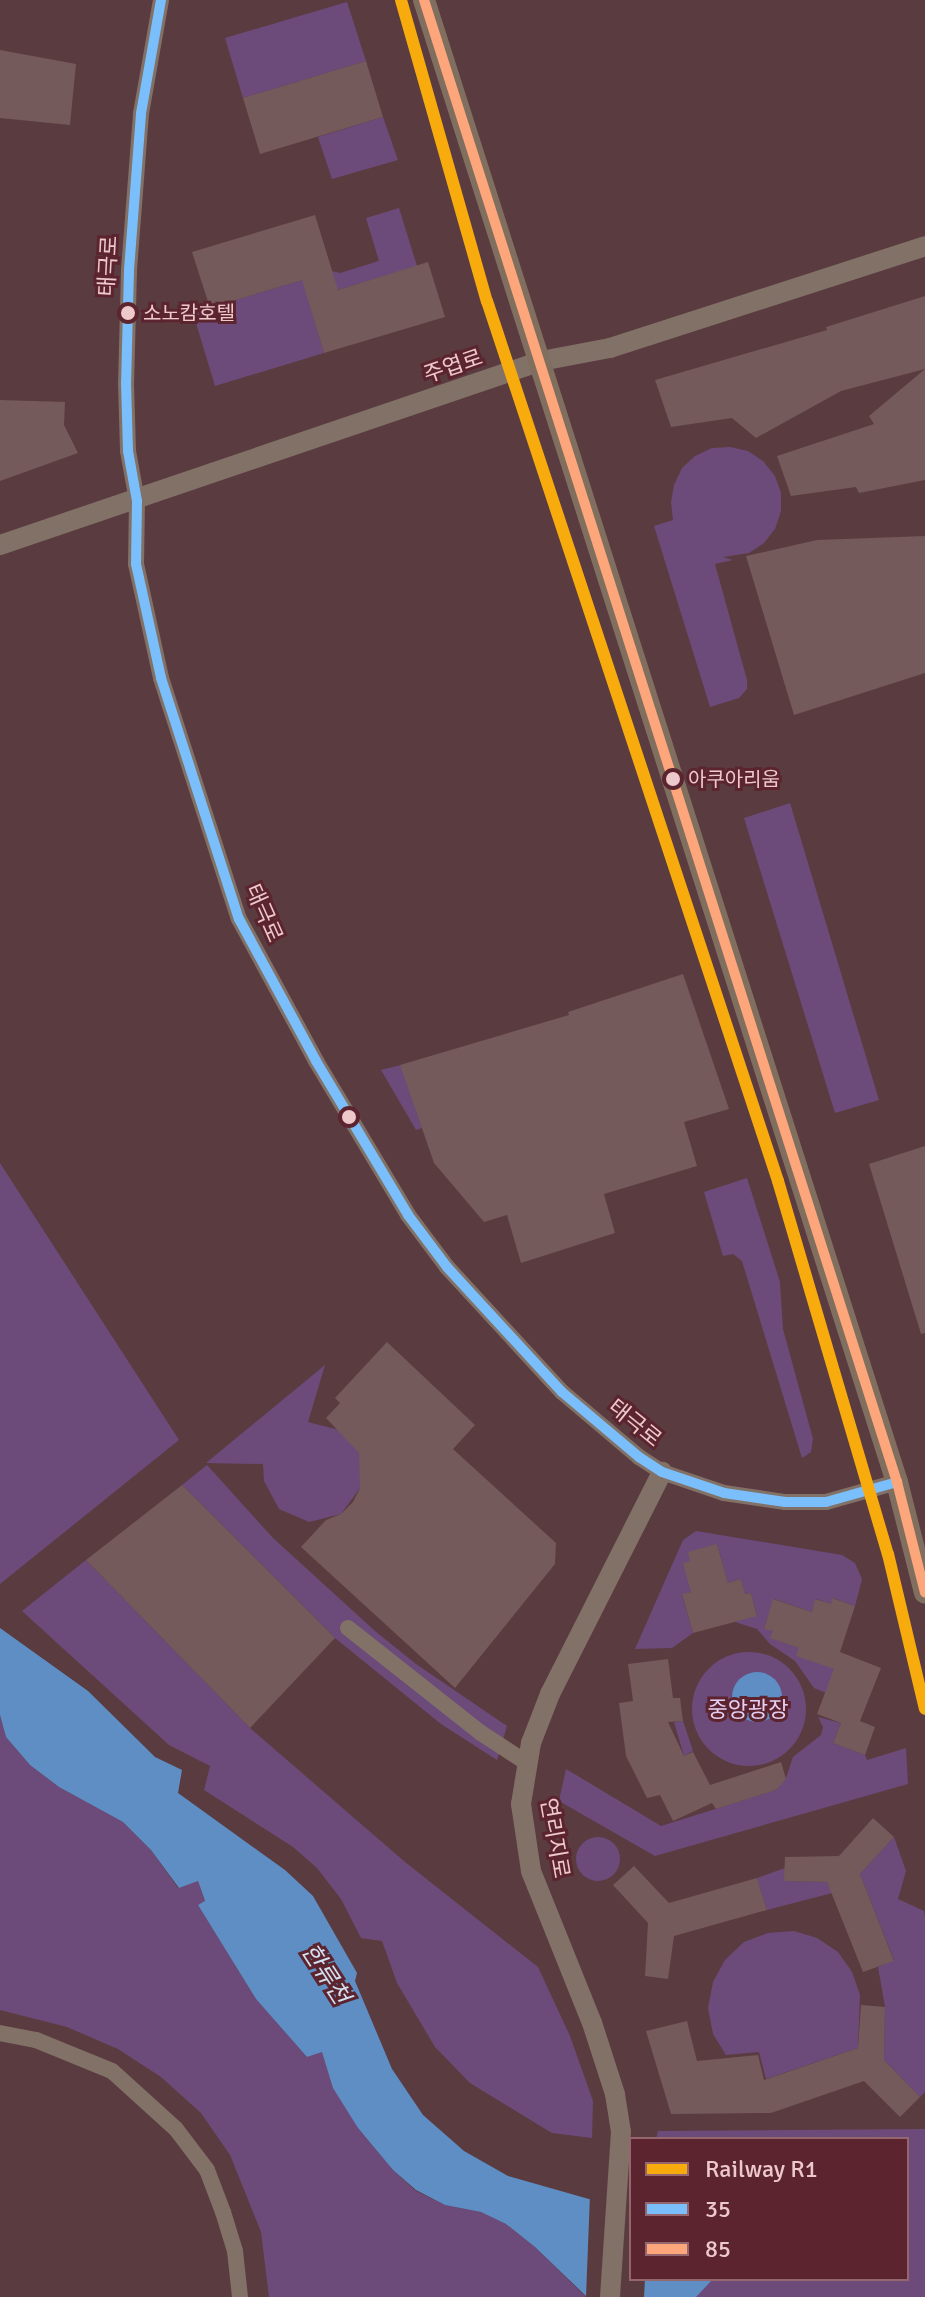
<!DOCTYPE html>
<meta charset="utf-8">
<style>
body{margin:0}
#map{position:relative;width:925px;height:2297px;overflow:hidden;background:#5a3b40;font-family:Signika,"Noto Sans KR",sans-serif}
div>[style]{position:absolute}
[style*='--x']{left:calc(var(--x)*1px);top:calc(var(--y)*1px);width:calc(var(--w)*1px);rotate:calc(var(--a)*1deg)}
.green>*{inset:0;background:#6c4b7a}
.round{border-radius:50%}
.water>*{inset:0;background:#5f8ec4}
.pier>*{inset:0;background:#5a3b40}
.building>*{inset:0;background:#745a5a}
.minor>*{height:16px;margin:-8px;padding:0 8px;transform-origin:8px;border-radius:8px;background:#827166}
.tertiary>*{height:20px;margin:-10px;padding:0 10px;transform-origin:10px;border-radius:10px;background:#827166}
.secondary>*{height:22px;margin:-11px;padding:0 11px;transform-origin:11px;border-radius:11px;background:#806f5f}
.bus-1>*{height:10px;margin:-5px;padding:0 5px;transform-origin:5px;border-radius:5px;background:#7abffc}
.bus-2>*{height:10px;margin:-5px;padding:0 5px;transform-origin:5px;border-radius:5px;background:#fea67b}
.rail-1>*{height:12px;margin:-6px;padding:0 6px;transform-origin:6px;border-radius:6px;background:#f8ab0d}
.dots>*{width:22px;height:22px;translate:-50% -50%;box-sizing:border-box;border:4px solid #5b242e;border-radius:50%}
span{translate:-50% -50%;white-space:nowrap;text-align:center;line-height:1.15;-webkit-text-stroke:6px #5b242e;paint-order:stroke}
.bus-label{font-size:20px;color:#edc9cc}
.left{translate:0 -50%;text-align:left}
.street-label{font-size:22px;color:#edc9cc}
.park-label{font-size:22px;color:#e5d0f4}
.water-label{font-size:24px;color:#d2e0f1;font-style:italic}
.legend{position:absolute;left:629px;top:2137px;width:280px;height:144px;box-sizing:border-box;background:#5b242e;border:2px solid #95666d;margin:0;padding:10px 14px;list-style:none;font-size:24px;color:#edc9cc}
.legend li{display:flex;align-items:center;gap:16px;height:40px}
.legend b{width:40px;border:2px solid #95666d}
</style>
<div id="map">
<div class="green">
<i style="clip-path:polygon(347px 2px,366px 61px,243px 98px,225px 38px)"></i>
<i style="clip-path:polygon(383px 117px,398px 160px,332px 179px,318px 137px)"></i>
<i style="clip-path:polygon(399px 208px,417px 266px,308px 299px,324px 353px,215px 386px,193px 313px,332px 271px,340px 273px,379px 261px,366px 218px)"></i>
<i style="clip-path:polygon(730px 447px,748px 451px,763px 461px,775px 476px,781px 493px,781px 511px,775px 529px,764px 543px,749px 553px,723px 557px,733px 560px,715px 564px,747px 680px,747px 689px,739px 698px,710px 707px,654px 526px,673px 520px,671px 502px,674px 485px,682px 468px,695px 456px,712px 448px)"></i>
<i style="clip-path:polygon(790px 803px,879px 1100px,835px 1113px,744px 818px)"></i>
<i style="clip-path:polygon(401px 1065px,422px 1128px,416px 1130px,381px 1070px)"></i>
<i style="clip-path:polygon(0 1163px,179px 1440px,0 1584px)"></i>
<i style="clip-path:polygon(747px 1178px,780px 1282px,783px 1329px,813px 1439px,811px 1452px,802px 1458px,742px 1261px,733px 1254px,723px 1256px,704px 1192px)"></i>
<i style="clip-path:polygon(325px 1365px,308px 1422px,339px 1430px,352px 1441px,360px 1455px,360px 1488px,341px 1514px,309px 1522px,279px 1509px,264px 1481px,263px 1464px,206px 1463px)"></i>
<i style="clip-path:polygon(207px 1465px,273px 1538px,375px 1631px,416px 1664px,507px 1726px,497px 1760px,441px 1724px,335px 1638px,182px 1485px)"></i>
<i style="clip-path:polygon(696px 1531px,842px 1555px,855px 1563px,862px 1579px,855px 1606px,833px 1598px,831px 1604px,816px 1599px,812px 1612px,774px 1599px,764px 1628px,773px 1631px,771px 1638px,799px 1648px,834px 1669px,846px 1701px,814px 1688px,795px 1661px,770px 1644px,757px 1629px,735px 1622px,757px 1615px,751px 1593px,745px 1594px,741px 1579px,728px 1583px,717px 1544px,690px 1561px,691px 1592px,682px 1595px,693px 1633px,672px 1648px,635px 1649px,683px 1540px)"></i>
<i style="clip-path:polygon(86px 1560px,250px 1728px,405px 1862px,538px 1967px,570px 2036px,593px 2101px,592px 2138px,552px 2133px,470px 2083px,435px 2047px,397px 1983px,382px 1941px,361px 1938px,341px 1899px,317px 1868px,293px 1847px,204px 1790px,210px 1766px,169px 1745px,22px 1611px)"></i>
<i class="round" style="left:692px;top:1652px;width:114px;height:114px"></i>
<i style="clip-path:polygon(0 1715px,6px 1737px,30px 1765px,59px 1787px,123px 1822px,151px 1850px,178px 1888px,198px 1881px,205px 1902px,198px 1905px,256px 1999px,307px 2057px,322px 2051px,358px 2128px,393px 2170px,416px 2191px,445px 2205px,481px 2212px,506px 2224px,535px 2247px,586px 2297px,269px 2297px,261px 2232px,230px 2155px,201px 2113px,161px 2077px,118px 2049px,67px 2027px,0 2010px)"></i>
<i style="clip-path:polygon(818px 1717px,841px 1723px,833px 1743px,865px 1755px,867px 1760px,906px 1748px,908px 1784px,655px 1856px,559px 1801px,566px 1769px,661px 1826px,776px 1790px,786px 1778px,793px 1757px,821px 1735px,823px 1727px)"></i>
<i style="clip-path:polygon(683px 1721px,693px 1751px,684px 1756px,674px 1722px)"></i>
<i style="clip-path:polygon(894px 1837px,906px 1871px,898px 1899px,924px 1911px,925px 1917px,925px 2092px,920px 2097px,884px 2060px,885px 2007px,878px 1967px,894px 1960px,860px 1874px)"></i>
<i class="round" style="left:576px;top:1837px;width:44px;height:44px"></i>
<i style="clip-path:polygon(785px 1868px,785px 1881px,827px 1882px,832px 1893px,767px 1910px,757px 1878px)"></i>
<i style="clip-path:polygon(794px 1931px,817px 1938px,838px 1952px,852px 1972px,860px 1995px,858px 2048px,766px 2079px,759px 2052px,726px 2055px,713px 2034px,708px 2008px,713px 1982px,725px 1960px,744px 1942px,768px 1933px)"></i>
<i style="clip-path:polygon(925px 2129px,925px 2297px,644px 2297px,645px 2279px,907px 2279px,907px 2139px,656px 2139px,658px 2131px)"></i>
</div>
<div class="water">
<i style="clip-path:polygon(0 1628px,88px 1691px,155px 1757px,182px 1770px,178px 1793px,285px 1870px,313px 1896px,357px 1973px,355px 1981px,392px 2069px,423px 2115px,464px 2151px,508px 2176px,631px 2211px,631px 2279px,713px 2279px,696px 2297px,587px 2297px,535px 2247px,506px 2224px,481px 2212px,445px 2205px,416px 2190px,393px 2170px,358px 2128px,333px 2088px,322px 2052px,307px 2057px,256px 1999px,198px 1905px,205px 1901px,198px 1881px,179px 1888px,151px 1850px,123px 1822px,59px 1787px,30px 1765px,6px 1737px,0 1715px)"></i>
<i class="round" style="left:732px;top:1672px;width:50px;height:50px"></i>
</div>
<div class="pier">
<i style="clip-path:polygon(590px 2195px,631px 2207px,631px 2279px,645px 2279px,644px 2297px,586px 2297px)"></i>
</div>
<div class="building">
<i style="clip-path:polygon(0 50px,76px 64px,70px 125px,0 118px)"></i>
<i style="clip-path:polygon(366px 61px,383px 117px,260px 154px,243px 98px)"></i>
<i style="clip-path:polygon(315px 215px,338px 290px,428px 262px,445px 317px,324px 353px,302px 280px,210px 308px,192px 252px)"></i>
<i style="clip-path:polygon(925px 296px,925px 480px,859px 493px,856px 487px,791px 496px,777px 456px,874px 424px,869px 416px,925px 369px,841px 391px,756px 438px,732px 418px,671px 427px,655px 380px,827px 330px,826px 327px)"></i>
<i style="clip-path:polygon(0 400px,65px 402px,64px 425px,78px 453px,0 481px)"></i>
<i style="clip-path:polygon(925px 536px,925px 673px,794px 715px,746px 556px,817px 540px)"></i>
<i style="clip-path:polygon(683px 974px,729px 1109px,684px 1122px,697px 1166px,604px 1194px,615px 1233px,521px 1263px,507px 1215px,484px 1222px,434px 1163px,400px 1065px,569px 1015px,568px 1012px)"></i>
<i style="clip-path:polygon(925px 1146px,925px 1333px,921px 1334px,869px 1164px)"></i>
<i style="clip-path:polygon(387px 1342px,475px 1425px,453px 1449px,556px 1543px,555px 1564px,455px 1688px,301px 1547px,326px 1520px,341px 1514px,353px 1502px,360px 1488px,359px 1453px,326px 1418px,340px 1403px,335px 1398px)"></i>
<i style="clip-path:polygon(182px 1485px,335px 1638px,250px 1728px,86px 1560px)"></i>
<i style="clip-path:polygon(717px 1544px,728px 1583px,741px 1579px,745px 1594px,751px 1593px,757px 1616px,693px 1633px,682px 1594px,691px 1592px,683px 1563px,690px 1561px,688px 1552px)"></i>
<i style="clip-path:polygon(832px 1598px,855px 1606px,840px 1652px,881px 1668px,860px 1721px,875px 1727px,865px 1755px,833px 1743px,841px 1723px,817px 1714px,834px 1669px,796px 1656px,799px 1648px,770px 1638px,773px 1631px,764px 1629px,773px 1599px,812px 1612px,815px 1599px,831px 1604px)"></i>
<i style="clip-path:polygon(668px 1659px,673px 1698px,680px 1698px,683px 1721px,668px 1722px,684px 1756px,693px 1752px,710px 1785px,781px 1762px,786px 1779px,776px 1790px,716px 1809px,712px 1803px,673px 1821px,660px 1795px,647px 1798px,626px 1756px,619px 1703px,633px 1701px,628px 1664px)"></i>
<i style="clip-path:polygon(873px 1818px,894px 1837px,860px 1874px,894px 1961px,863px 1972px,827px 1882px,784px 1881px,785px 1857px,839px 1856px)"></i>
<i style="clip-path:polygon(634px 1866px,669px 1903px,757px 1878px,767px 1910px,674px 1936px,668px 1979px,645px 1976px,648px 1923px,613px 1885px)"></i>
<i style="clip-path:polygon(861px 2005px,885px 2007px,884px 2060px,920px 2097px,900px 2117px,864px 2081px,771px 2113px,671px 2114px,646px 2031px,687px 2021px,697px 2061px,758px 2055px,764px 2080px,858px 2048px)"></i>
</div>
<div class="minor">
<i style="--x:161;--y:0;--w:116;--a:100"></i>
<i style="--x:141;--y:114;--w:157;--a:94.4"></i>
<i style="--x:129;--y:271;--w:112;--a:91.5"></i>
<i style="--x:126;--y:383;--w:68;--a:88.3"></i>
<i style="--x:128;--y:451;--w:51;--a:79.8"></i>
<i style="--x:137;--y:501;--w:63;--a:90.9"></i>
<i style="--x:136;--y:564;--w:117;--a:77.6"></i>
<i style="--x:161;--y:678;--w:253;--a:72.1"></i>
<i style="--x:239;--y:919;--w:162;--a:61.5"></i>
<i style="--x:316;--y:1061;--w:179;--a:59.1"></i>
<i style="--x:408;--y:1215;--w:65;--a:53.1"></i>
<i style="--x:447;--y:1267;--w:170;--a:47.4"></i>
<i style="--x:562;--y:1392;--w:101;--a:40.2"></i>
<i style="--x:639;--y:1457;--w:27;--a:33"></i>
<i style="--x:662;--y:1472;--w:65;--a:18.7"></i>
<i style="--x:724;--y:1493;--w:62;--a:8.4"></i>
<i style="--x:785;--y:1502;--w:41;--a:0"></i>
<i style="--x:826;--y:1502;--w:74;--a:-15.7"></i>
<i style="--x:348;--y:1628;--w:169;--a:38.3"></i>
<i style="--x:481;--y:1733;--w:55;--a:33.1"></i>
<i style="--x:0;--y:2033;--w:37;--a:11"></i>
<i style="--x:36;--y:2040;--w:82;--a:22.2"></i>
<i style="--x:112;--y:2071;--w:86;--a:42.2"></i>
<i style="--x:176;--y:2129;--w:51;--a:52.9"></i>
<i style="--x:207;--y:2170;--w:45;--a:69.1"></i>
<i style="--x:223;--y:2212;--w:41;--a:72.9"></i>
<i style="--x:235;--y:2251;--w:46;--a:83.8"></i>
</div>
<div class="tertiary">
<i style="--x:0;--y:545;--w:571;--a:-18.78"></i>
<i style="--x:541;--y:361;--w:70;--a:-10.7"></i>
<i style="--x:610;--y:348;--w:331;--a:-17.9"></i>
<i style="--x:610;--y:2297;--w:165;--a:-86.2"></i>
<i style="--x:621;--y:2132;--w:38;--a:-99"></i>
<i style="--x:615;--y:2094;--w:75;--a:-107.9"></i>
<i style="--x:592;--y:2023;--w:164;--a:-111.9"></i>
<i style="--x:531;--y:1871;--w:68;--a:-98.5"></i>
<i style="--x:521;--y:1804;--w:62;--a:-80.7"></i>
<i style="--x:531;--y:1743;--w:53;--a:-68.8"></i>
<i style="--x:550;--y:1694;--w:249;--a:-63.2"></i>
</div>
<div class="secondary">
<i style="--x:424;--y:0;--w:1556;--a:72.3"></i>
<i style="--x:897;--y:1482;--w:114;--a:75.8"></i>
</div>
<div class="bus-1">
<i style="--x:161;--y:0;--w:116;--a:100"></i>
<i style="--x:141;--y:114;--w:157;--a:94.4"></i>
<i style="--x:129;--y:271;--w:112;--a:91.5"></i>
<i style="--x:126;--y:383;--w:68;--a:88.3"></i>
<i style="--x:128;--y:451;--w:51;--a:79.8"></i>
<i style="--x:137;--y:501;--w:63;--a:90.9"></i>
<i style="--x:136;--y:564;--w:117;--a:77.6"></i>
<i style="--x:161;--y:678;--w:253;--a:72.1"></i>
<i style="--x:239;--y:919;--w:162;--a:61.5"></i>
<i style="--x:316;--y:1061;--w:179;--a:59.1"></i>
<i style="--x:408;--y:1215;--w:65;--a:53.1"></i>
<i style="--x:447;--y:1267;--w:170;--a:47.4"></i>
<i style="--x:562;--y:1392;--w:101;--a:40.2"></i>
<i style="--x:639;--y:1457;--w:27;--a:33"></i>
<i style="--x:662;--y:1472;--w:65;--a:18.7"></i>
<i style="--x:724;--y:1493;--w:62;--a:8.4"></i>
<i style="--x:785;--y:1502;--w:41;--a:0"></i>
<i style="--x:826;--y:1502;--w:74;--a:-15.7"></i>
</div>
<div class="bus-2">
<i style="--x:424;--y:0;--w:1556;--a:72.3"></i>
<i style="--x:897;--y:1482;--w:114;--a:75.8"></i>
</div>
<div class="rail-1">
<i style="--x:401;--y:0;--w:313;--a:74.1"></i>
<i style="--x:487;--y:301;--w:927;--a:71.7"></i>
<i style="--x:778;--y:1181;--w:389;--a:73.6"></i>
<i style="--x:888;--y:1554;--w:159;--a:76.6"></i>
</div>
<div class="dots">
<i style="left:128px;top:313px;background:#edc9cc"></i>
<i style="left:673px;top:779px;background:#edc9cc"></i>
<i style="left:349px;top:1117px;background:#edc9cc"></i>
</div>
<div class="bus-label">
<span class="left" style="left:143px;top:313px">소노캄호텔</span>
<span class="left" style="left:688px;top:779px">아쿠아리움</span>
</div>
<div class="street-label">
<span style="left:108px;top:266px;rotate:-87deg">태극로</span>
<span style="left:453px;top:366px;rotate:-19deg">주엽로</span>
<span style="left:264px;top:913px;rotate:66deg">태극로</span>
<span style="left:635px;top:1423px;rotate:39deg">태극로</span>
<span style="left:555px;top:1838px;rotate:80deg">연리지로</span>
</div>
<div class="park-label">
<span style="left:748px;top:1710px">중앙광장</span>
</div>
<div class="water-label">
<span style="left:325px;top:1974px;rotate:57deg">한류천</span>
</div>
<ul class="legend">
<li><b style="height:10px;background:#f8ab0d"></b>Railway R1</li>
<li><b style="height:10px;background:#7abffc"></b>35</li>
<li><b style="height:10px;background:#fea67b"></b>85</li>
</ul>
</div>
